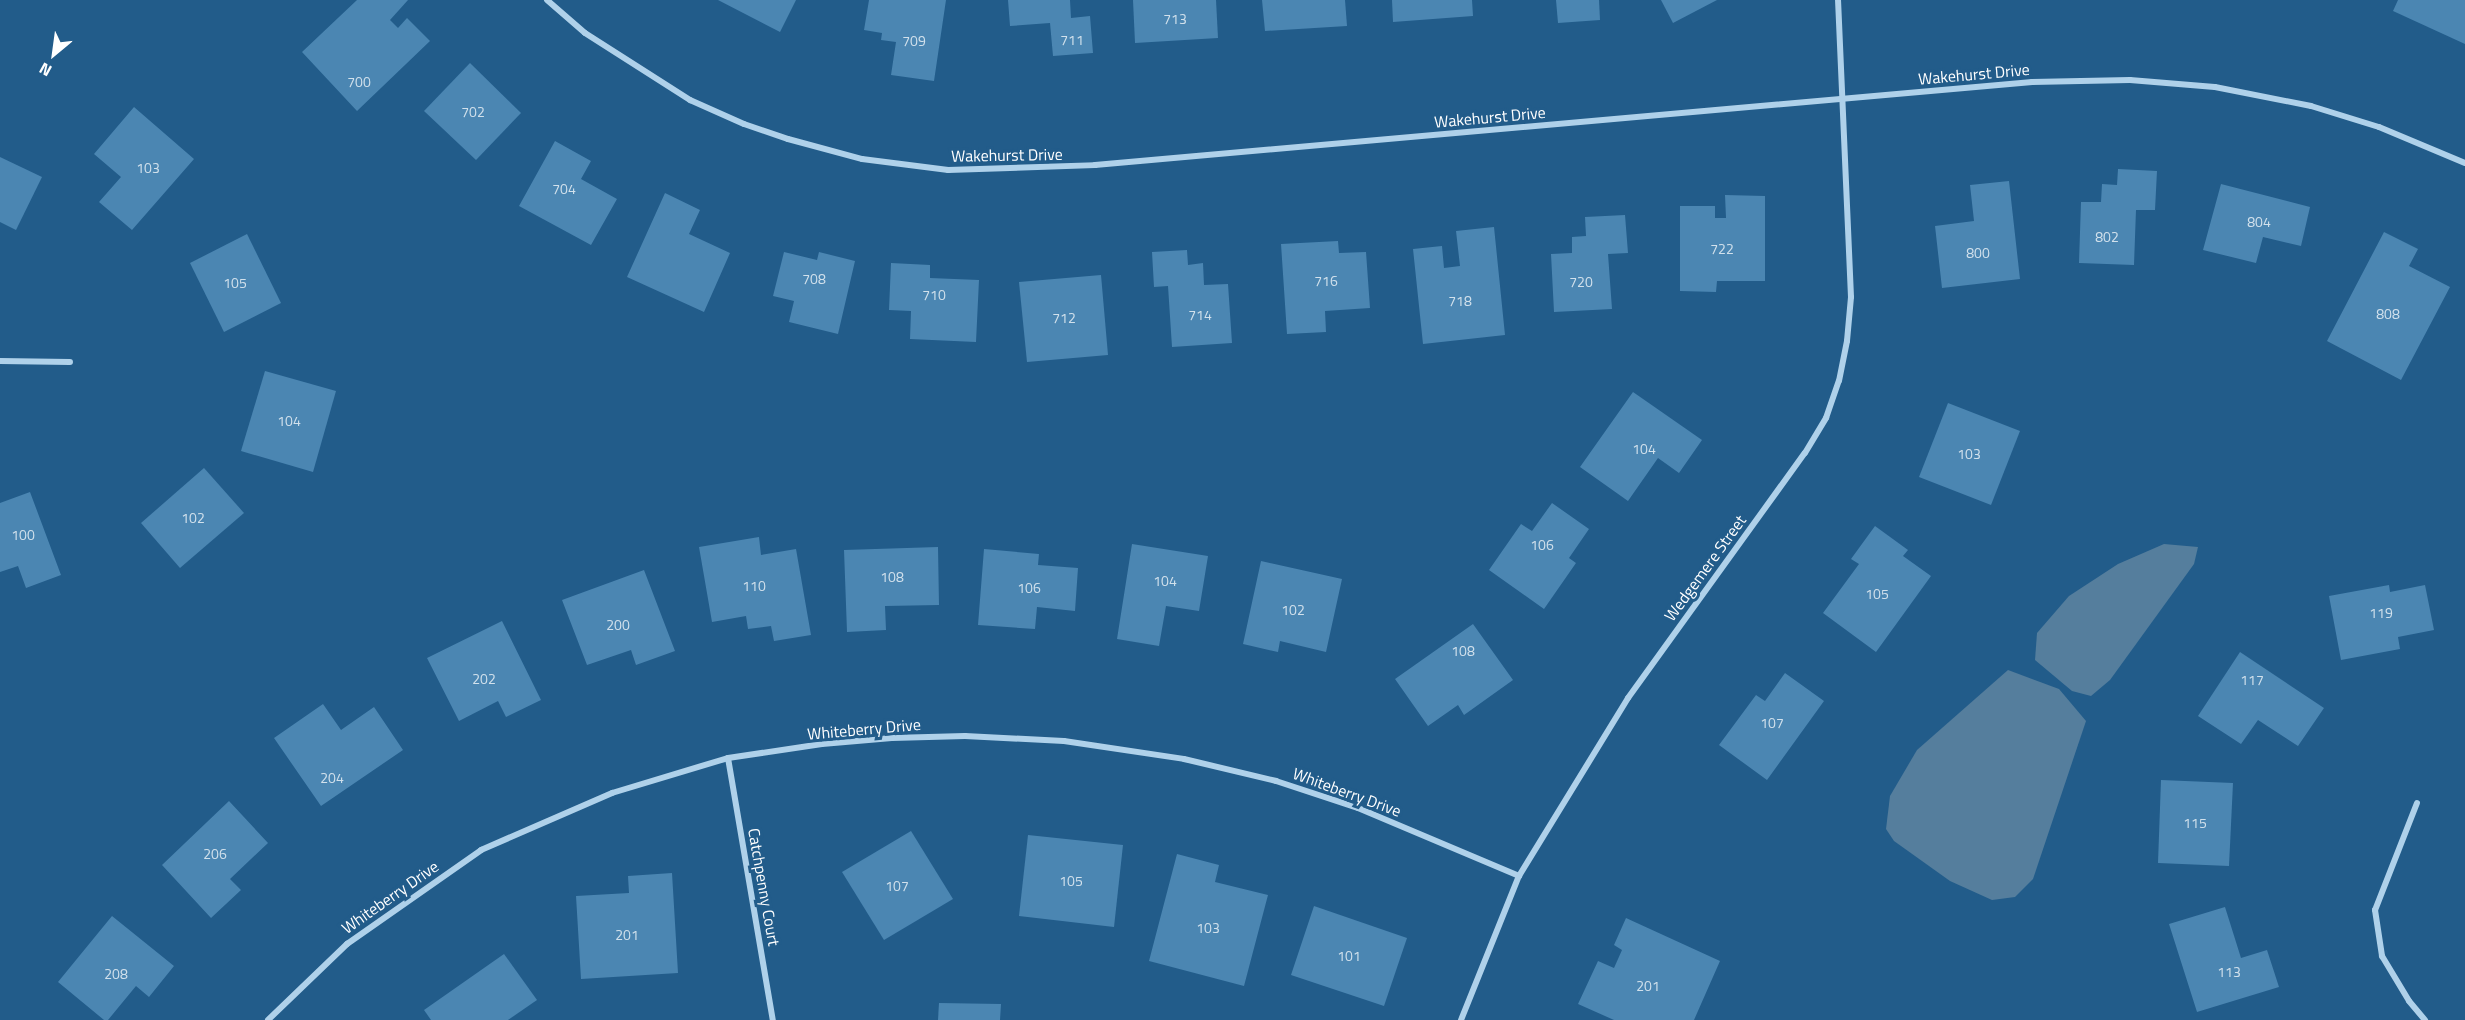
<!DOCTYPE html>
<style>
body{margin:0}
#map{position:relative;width:2465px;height:1020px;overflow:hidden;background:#225c8a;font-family:"Titillium Web",sans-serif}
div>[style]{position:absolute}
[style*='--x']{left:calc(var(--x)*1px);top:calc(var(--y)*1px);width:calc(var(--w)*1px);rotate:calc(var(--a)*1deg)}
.water>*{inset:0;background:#557e9d}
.building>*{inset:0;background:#4b86b2}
.street>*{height:6px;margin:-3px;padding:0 3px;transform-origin:3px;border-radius:3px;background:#afd1ea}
span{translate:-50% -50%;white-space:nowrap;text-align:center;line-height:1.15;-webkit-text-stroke:6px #225c8a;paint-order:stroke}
.number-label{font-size:14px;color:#d2e1ec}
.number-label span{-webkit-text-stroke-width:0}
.street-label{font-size:16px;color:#fff}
.north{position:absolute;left:24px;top:24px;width:60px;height:60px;-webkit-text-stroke:4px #225c8a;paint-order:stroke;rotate:209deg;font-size:16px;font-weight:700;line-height:24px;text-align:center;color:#fff}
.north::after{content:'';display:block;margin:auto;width:21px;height:27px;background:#fff;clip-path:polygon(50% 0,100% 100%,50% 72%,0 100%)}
</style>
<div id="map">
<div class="water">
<i style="clip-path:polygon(2164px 544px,2198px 547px,2194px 564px,2110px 680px,2091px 696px,2072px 691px,2035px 660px,2037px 633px,2069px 596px,2118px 564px)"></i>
<i style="clip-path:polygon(2008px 670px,2059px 689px,2086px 721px,2033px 879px,2015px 897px,1992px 900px,1950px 881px,1894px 841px,1886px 829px,1890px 796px,1917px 750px)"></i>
</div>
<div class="building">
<i style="clip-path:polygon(357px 0,408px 0,390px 20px,398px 28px,407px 18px,430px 41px,357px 111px,302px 52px)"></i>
<i style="clip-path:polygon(718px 0,796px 0,780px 32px)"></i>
<i style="clip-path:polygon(869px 0,946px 0,934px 81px,891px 75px,896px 42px,881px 40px,882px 33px,864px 30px)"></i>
<i style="clip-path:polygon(1008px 0,1070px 0,1071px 18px,1090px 16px,1093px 53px,1053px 56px,1050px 23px,1010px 26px)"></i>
<i style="clip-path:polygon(1133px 0,1216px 0,1218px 38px,1135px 43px)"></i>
<i style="clip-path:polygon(1262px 0,1345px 0,1347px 26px,1265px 31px)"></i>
<i style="clip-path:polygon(1392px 0,1472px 0,1473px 16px,1393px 22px)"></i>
<i style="clip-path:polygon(1556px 0,1599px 0,1600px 20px,1558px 23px)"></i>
<i style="clip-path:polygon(1661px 0,1717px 0,1673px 23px)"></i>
<i style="clip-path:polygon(2398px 0,2465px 0,2465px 44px,2393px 11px)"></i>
<i style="clip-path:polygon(470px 63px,521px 113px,476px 160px,424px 111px)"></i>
<i style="clip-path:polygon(134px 107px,194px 159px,132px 230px,99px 202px,121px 177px,94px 154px)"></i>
<i style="clip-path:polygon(555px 141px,591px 161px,581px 179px,617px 199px,591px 245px,519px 206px)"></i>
<i style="clip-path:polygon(0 157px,42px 177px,16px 230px,0 222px)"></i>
<i style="clip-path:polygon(2118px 169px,2157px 171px,2155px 210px,2136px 210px,2134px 265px,2079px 263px,2081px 202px,2101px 202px,2102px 184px,2117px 185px)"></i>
<i style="clip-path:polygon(2009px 181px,2020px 279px,1942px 288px,1935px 226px,1974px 221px,1970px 185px)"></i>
<i style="clip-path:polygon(2221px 184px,2310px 207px,2301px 246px,2263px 237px,2256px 263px,2203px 250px)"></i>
<i style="clip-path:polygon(665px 193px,700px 210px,689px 234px,730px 253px,704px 312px,627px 277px)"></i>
<i style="clip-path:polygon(1725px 195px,1765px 196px,1765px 281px,1717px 281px,1716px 292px,1680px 291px,1680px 206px,1715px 206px,1715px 218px,1726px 218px)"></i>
<i style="clip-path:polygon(1625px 215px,1628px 253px,1608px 254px,1612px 309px,1554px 312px,1551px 254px,1572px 253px,1572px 237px,1586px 236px,1585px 217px)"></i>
<i style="clip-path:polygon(1494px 227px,1505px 335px,1423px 344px,1413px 249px,1442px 246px,1444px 268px,1460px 266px,1456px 231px)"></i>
<i style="clip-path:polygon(2384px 232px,2418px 249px,2409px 266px,2450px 287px,2401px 380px,2327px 341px)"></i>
<i style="clip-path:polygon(247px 234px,281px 303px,224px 332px,190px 263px)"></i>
<i style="clip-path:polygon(1338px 241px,1339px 253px,1366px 252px,1370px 308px,1325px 311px,1326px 332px,1287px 334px,1281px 244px)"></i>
<i style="clip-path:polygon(1187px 250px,1188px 265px,1203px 263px,1204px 285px,1228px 284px,1232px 343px,1172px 347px,1168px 286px,1154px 287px,1152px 252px)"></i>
<i style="clip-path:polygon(784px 252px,817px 260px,819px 252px,855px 261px,838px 334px,789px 322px,794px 301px,773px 296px)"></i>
<i style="clip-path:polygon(891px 263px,930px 265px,930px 278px,979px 280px,976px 342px,910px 339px,911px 311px,889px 310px)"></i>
<i style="clip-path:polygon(1101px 275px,1108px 355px,1027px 362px,1019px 282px)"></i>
<i style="clip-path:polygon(265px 371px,336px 391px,313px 472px,241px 451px)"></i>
<i style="clip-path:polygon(1633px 392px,1702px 440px,1679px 473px,1658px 458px,1628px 501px,1580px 467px)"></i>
<i style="clip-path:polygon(1948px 403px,2020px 431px,1991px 505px,1919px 477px)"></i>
<i style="clip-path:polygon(204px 468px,244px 513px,180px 568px,141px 523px)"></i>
<i style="clip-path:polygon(30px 492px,61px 575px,26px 588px,18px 566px,0 572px,0 503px)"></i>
<i style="clip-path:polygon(1552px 503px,1589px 529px,1569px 558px,1576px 563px,1544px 609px,1489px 570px,1521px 524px,1532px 531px)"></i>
<i style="clip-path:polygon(1875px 526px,1908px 550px,1903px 556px,1931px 576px,1876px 652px,1823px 613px,1859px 564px,1851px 559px)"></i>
<i style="clip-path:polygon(759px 537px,761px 555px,796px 549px,811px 635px,774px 641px,771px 626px,748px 629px,746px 616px,712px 622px,699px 547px)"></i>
<i style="clip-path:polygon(1132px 544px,1208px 556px,1199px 611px,1166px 606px,1159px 646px,1117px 639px)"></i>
<i style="clip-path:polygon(938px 547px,939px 605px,885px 606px,886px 630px,847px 632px,844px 550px)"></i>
<i style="clip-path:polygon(984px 549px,1039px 554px,1038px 565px,1078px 568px,1075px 611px,1037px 607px,1035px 629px,978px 625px)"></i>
<i style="clip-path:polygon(1261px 561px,1342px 579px,1326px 652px,1280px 641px,1278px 652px,1243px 644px)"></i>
<i style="clip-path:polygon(644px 570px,675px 651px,636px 665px,631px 650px,587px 665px,562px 600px)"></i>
<i style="clip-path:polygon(2389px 585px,2390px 592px,2425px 585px,2434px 630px,2398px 637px,2400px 649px,2341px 660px,2329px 596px)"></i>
<i style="clip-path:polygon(502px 621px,541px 700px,506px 717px,498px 701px,459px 721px,427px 658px)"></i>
<i style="clip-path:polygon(1473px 624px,1513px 680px,1464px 715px,1458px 705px,1428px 726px,1395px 679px)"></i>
<i style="clip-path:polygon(2240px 652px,2324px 708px,2298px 746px,2258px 720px,2241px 744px,2198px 716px)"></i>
<i style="clip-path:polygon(1785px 673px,1824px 701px,1767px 780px,1719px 745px,1756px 695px,1765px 701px)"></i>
<i style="clip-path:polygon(323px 704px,341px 730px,374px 707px,403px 750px,321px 806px,274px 738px)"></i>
<i style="clip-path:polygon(2161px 780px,2233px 783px,2229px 866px,2158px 863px)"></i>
<i style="clip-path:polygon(229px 801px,268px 843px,230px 879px,241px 890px,211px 918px,162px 865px)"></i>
<i style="clip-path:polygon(911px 831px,953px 899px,884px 940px,842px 872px)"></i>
<i style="clip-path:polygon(1028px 835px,1123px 845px,1114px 927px,1019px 916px)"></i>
<i style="clip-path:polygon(1177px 854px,1219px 865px,1215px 882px,1268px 895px,1244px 986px,1149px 961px)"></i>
<i style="clip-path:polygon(672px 873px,678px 973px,581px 979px,576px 896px,629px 893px,628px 876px)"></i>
<i style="clip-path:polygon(1314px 906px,1407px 938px,1384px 1006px,1291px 975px)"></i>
<i style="clip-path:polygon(2225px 907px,2241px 958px,2267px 950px,2279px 987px,2197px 1012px,2169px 924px)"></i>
<i style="clip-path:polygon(112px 916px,174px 966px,149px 997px,136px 986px,108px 1020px,104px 1020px,58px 982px)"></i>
<i style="clip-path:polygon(1626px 918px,1720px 961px,1694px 1020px,1614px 1020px,1578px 1004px,1598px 961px,1614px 968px,1622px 950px,1614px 945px)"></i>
<i style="clip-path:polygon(504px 954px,537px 1000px,508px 1020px,431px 1020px,424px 1010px)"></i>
<i style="clip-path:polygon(939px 1003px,1001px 1004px,1000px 1020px,938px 1020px)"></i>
</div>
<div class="street">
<i style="--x:547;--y:0;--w:50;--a:41"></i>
<i style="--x:585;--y:33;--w:125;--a:32.5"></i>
<i style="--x:690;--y:100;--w:59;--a:24"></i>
<i style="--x:744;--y:124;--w:46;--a:18.8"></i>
<i style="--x:788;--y:139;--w:77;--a:15.1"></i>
<i style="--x:862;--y:159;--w:87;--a:7.3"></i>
<i style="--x:948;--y:170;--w:147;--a:-1.9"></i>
<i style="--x:1095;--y:165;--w:941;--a:-5.06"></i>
<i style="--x:2032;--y:82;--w:98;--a:-1.2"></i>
<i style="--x:2130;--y:80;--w:85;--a:4.7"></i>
<i style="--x:2215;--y:87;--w:98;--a:11.2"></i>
<i style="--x:2311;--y:106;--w:71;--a:17.2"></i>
<i style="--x:2379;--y:127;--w:93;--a:22.7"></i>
<i style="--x:0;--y:361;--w:70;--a:0.8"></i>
<i style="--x:728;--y:758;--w:266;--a:80.3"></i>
<i style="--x:2417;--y:803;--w:115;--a:111.4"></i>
<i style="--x:2375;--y:910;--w:47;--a:81.3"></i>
<i style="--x:2382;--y:956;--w:52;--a:59"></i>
<i style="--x:2409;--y:1001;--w:25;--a:50"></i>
<i style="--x:268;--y:1020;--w:110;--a:-43.9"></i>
<i style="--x:347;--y:944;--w:164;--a:-35"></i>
<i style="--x:481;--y:850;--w:143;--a:-23.5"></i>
<i style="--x:612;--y:793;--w:121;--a:-16.8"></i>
<i style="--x:728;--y:758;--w:95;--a:-8.5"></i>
<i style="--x:822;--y:744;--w:70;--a:-4.9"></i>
<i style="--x:892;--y:738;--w:73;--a:-1.6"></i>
<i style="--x:965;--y:736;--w:99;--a:2.9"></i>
<i style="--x:1064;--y:741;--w:121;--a:8.5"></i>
<i style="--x:1184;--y:759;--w:95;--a:13.4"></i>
<i style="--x:1276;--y:781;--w:86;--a:18.2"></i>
<i style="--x:1358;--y:808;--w:175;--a:22.9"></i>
<i style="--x:1461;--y:1020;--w:155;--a:-68.1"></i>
<i style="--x:1519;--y:876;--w:209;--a:-58.5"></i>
<i style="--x:1628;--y:698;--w:302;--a:-54.2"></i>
<i style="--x:1805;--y:453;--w:41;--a:-59"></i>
<i style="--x:1826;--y:418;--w:39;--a:-71"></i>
<i style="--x:1839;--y:381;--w:41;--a:-78.7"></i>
<i style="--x:1847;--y:341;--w:44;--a:-84.8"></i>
<i style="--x:1851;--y:297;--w:297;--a:-92.5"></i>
</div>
<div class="number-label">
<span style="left:1175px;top:19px">713</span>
<span style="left:1072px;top:40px">711</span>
<span style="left:914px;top:41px">709</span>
<span style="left:359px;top:82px">700</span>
<span style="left:473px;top:112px">702</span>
<span style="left:148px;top:168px">103</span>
<span style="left:564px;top:189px">704</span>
<span style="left:2259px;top:222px">804</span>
<span style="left:2107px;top:237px">802</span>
<span style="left:1722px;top:249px">722</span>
<span style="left:1978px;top:253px">800</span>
<span style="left:814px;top:279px">708</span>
<span style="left:1326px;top:281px">716</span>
<span style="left:1581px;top:282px">720</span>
<span style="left:235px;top:283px">105</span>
<span style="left:934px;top:295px">710</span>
<span style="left:1460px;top:301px">718</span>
<span style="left:2388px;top:314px">808</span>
<span style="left:1200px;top:315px">714</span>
<span style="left:1064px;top:318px">712</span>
<span style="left:289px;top:421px">104</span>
<span style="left:1644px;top:449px">104</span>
<span style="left:1969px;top:454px">103</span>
<span style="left:193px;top:518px">102</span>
<span style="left:23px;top:535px">100</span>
<span style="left:1542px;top:545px">106</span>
<span style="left:892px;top:577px">108</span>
<span style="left:1165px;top:581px">104</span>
<span style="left:754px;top:586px">110</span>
<span style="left:1029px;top:588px">106</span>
<span style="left:1877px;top:594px">105</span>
<span style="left:1293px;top:610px">102</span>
<span style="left:2381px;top:613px">119</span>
<span style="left:618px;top:625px">200</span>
<span style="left:1463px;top:651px">108</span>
<span style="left:484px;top:679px">202</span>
<span style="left:2252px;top:680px">117</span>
<span style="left:1772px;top:723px">107</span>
<span style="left:332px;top:778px">204</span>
<span style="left:2195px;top:823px">115</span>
<span style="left:215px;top:854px">206</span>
<span style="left:1071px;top:881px">105</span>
<span style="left:897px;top:886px">107</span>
<span style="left:1208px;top:928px">103</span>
<span style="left:627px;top:935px">201</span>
<span style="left:1349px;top:956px">101</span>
<span style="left:2229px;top:972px">113</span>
<span style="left:116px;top:974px">208</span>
<span style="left:1648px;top:986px">201</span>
</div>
<div class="street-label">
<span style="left:1974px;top:74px;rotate:-5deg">Wakehurst Drive</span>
<span style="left:1490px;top:117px;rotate:-5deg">Wakehurst Drive</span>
<span style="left:1007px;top:155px;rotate:-1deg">Wakehurst Drive</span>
<span style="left:1705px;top:568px;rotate:-54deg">Wedgemere Street</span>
<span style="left:864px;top:729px;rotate:-5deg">Whiteberry Drive</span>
<span style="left:1347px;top:792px;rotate:20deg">Whiteberry Drive</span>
<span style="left:764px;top:887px;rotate:80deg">Catchpenny Court</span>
<span style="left:390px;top:897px;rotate:-35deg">Whiteberry Drive</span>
</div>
<div class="north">N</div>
</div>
